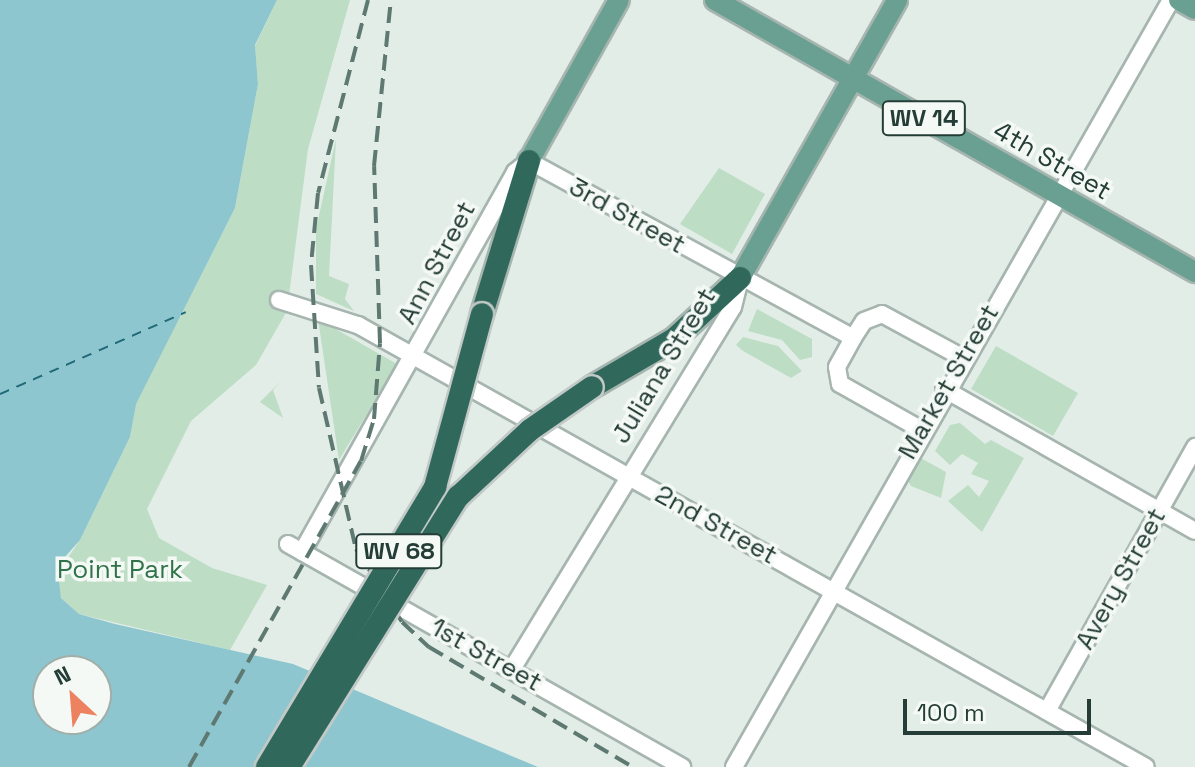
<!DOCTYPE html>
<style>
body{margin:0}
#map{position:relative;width:1195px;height:767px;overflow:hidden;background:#e3ede8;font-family:"Space Grotesk",sans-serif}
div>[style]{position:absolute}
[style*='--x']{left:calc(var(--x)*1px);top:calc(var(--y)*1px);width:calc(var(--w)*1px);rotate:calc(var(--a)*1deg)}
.green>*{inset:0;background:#bdddc5}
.water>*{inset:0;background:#8ec6cf}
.ferry>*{height:2px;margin-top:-1px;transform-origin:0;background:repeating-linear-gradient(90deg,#206a77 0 10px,transparent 0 18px)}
.roads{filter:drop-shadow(2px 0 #a6b5af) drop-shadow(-2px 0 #a6b5af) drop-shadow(0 2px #a6b5af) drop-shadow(0 -2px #a6b5af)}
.minor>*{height:16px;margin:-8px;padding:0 8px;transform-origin:8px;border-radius:8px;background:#fff}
.major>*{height:20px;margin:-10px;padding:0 10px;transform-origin:10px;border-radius:10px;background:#6aa092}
.highway>*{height:22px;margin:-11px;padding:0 11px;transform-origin:11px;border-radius:11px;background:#30695c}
.rail>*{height:4px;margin-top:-2px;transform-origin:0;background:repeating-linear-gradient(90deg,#5e7971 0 16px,transparent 0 24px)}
.bridges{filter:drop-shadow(2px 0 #c2c9c7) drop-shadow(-2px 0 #c2c9c7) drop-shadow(0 2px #c2c9c7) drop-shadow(0 -2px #c2c9c7)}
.highway-bridge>*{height:22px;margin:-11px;padding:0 11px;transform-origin:11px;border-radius:11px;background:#30695c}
span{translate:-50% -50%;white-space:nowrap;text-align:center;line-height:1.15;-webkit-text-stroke:7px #f4f9f6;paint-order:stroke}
.shield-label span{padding:2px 6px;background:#f4f9f6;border:2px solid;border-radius:6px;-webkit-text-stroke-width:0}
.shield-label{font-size:24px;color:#243d36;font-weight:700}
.street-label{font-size:26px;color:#243d36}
.park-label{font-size:26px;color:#2f7348}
.north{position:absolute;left:32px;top:655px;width:80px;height:80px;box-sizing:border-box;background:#f4f9f6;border:2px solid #a1aea9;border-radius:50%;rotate:334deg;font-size:22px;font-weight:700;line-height:32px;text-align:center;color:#243d36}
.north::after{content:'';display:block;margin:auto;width:28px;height:36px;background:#ed8261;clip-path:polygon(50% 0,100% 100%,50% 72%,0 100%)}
.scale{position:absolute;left:903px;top:699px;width:188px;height:36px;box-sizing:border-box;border:4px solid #243d36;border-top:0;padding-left:10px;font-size:24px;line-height:28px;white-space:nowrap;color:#243d36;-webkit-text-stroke:6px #f4f9f6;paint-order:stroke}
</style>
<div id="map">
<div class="green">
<i style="clip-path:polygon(277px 0,350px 0,308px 149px,287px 311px,256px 365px,191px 421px,147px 509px,159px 538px,212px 568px,267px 585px,230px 650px,79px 614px,61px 598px,56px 575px,80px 540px,130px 437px,135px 404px,235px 208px,258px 84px,255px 46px)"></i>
<i style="clip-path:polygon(336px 139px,329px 276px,349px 284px,345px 299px,354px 311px,316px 294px,316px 229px)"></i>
<i style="clip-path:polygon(719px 168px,765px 194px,732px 254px,680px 224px)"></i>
<i style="clip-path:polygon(757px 309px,812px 339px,812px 357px,800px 360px,782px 340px,748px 331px)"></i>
<i style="clip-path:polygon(318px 319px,397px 364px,339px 460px)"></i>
<i style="clip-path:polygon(743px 337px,778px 346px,802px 371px,791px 378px,743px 351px,736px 345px)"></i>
<i style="clip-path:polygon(996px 346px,1078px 393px,1053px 436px,971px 389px)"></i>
<i style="clip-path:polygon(281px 381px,273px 390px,283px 418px,260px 402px)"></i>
<i style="clip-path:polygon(960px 423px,985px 444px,991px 440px,1024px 458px,982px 532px,948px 501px,968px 485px,979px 497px,989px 481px,971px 474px,978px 463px,962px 454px,950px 465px,935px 451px,950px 425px)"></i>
<i style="clip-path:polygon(917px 456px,946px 472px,941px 498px,911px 486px,905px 476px)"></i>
</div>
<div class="water">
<i style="clip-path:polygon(evenodd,0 0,277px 0,255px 45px,258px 84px,235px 208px,136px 404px,130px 437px,80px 540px,57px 566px,61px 598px,79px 614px,115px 624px,293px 664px,538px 767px,0 767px,0 0,48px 671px,96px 671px,96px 719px,48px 719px,48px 671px)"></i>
</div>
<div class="ferry">
<i style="--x:0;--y:394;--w:203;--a:-23.8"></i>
</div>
<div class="roads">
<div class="minor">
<i style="--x:279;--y:300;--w:83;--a:17.6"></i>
<i style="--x:358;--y:325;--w:903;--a:29.29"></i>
<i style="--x:944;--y:389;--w:288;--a:29.5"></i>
<i style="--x:920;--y:429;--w:92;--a:-150.6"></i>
<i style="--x:840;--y:384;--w:17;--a:-100"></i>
<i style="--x:837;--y:367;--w:33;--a:-61"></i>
<i style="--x:853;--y:338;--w:20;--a:-57"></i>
<i style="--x:864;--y:321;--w:19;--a:-21"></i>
<i style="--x:882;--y:314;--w:92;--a:28.5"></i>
<i style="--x:288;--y:544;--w:453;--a:29.5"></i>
<i style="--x:302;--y:552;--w:436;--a:-60.7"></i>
<i style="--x:515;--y:172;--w:18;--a:-38"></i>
<i style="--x:529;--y:161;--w:369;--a:28.6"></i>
<i style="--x:512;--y:669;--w:424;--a:-58.6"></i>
<i style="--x:733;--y:307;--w:30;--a:-76"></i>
<i style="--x:1047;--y:711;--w:303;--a:-60.7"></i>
<i style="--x:734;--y:767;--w:883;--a:-60.33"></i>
</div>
<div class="major">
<i style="--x:715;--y:0;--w:552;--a:29.54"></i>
<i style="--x:1179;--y:0;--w:18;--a:29"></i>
<i style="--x:529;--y:161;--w:184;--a:-60.8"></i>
<i style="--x:740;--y:278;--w:319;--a:-60.5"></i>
</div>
<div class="highway">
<i style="--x:482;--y:314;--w:160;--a:-72.9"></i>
<i style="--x:592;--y:387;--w:95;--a:-30.3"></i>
<i style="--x:674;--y:339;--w:90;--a:-42.7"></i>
</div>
</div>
<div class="rail">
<i style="--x:368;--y:0;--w:199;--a:104.5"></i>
<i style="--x:318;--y:193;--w:72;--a:95.6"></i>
<i style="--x:311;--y:265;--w:123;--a:86.3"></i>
<i style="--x:319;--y:388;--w:165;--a:77.1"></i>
<i style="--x:356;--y:549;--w:86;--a:57.8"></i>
<i style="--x:402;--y:622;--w:37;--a:43"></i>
<i style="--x:429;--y:647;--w:237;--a:30.5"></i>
<i style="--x:189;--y:767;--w:351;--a:-60.7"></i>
<i style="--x:361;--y:461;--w:44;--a:-72.8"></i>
<i style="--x:374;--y:419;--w:76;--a:-85.5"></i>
<i style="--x:380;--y:343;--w:177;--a:-91.9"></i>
<i style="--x:374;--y:166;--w:167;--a:-84.2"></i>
</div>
<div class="bridges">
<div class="highway-bridge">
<i style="--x:267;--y:767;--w:327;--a:-59"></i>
<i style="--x:435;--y:487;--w:179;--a:-74.8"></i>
<i style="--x:289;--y:767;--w:319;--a:-58"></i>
<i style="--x:458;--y:497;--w:98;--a:-42.9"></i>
<i style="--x:530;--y:430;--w:75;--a:-34.7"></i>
</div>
</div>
<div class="shield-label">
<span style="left:924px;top:118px">WV 14</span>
<span style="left:399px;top:551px">WV 68</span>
</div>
<div class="street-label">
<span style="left:1052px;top:161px;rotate:30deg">4th Street</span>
<span style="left:627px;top:216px;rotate:29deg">3rd Street</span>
<span style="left:437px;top:263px;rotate:-62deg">Ann Street</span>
<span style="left:664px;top:366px;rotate:-59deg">Juliana Street</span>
<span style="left:949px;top:382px;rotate:-60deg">Market Street</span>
<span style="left:716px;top:525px;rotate:29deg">2nd Street</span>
<span style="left:1121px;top:579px;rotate:-61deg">Avery Street</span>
<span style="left:486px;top:655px;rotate:29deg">1st Street</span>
</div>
<div class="park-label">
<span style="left:120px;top:570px">Point Park</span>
</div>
<div class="north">N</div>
<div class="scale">100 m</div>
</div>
